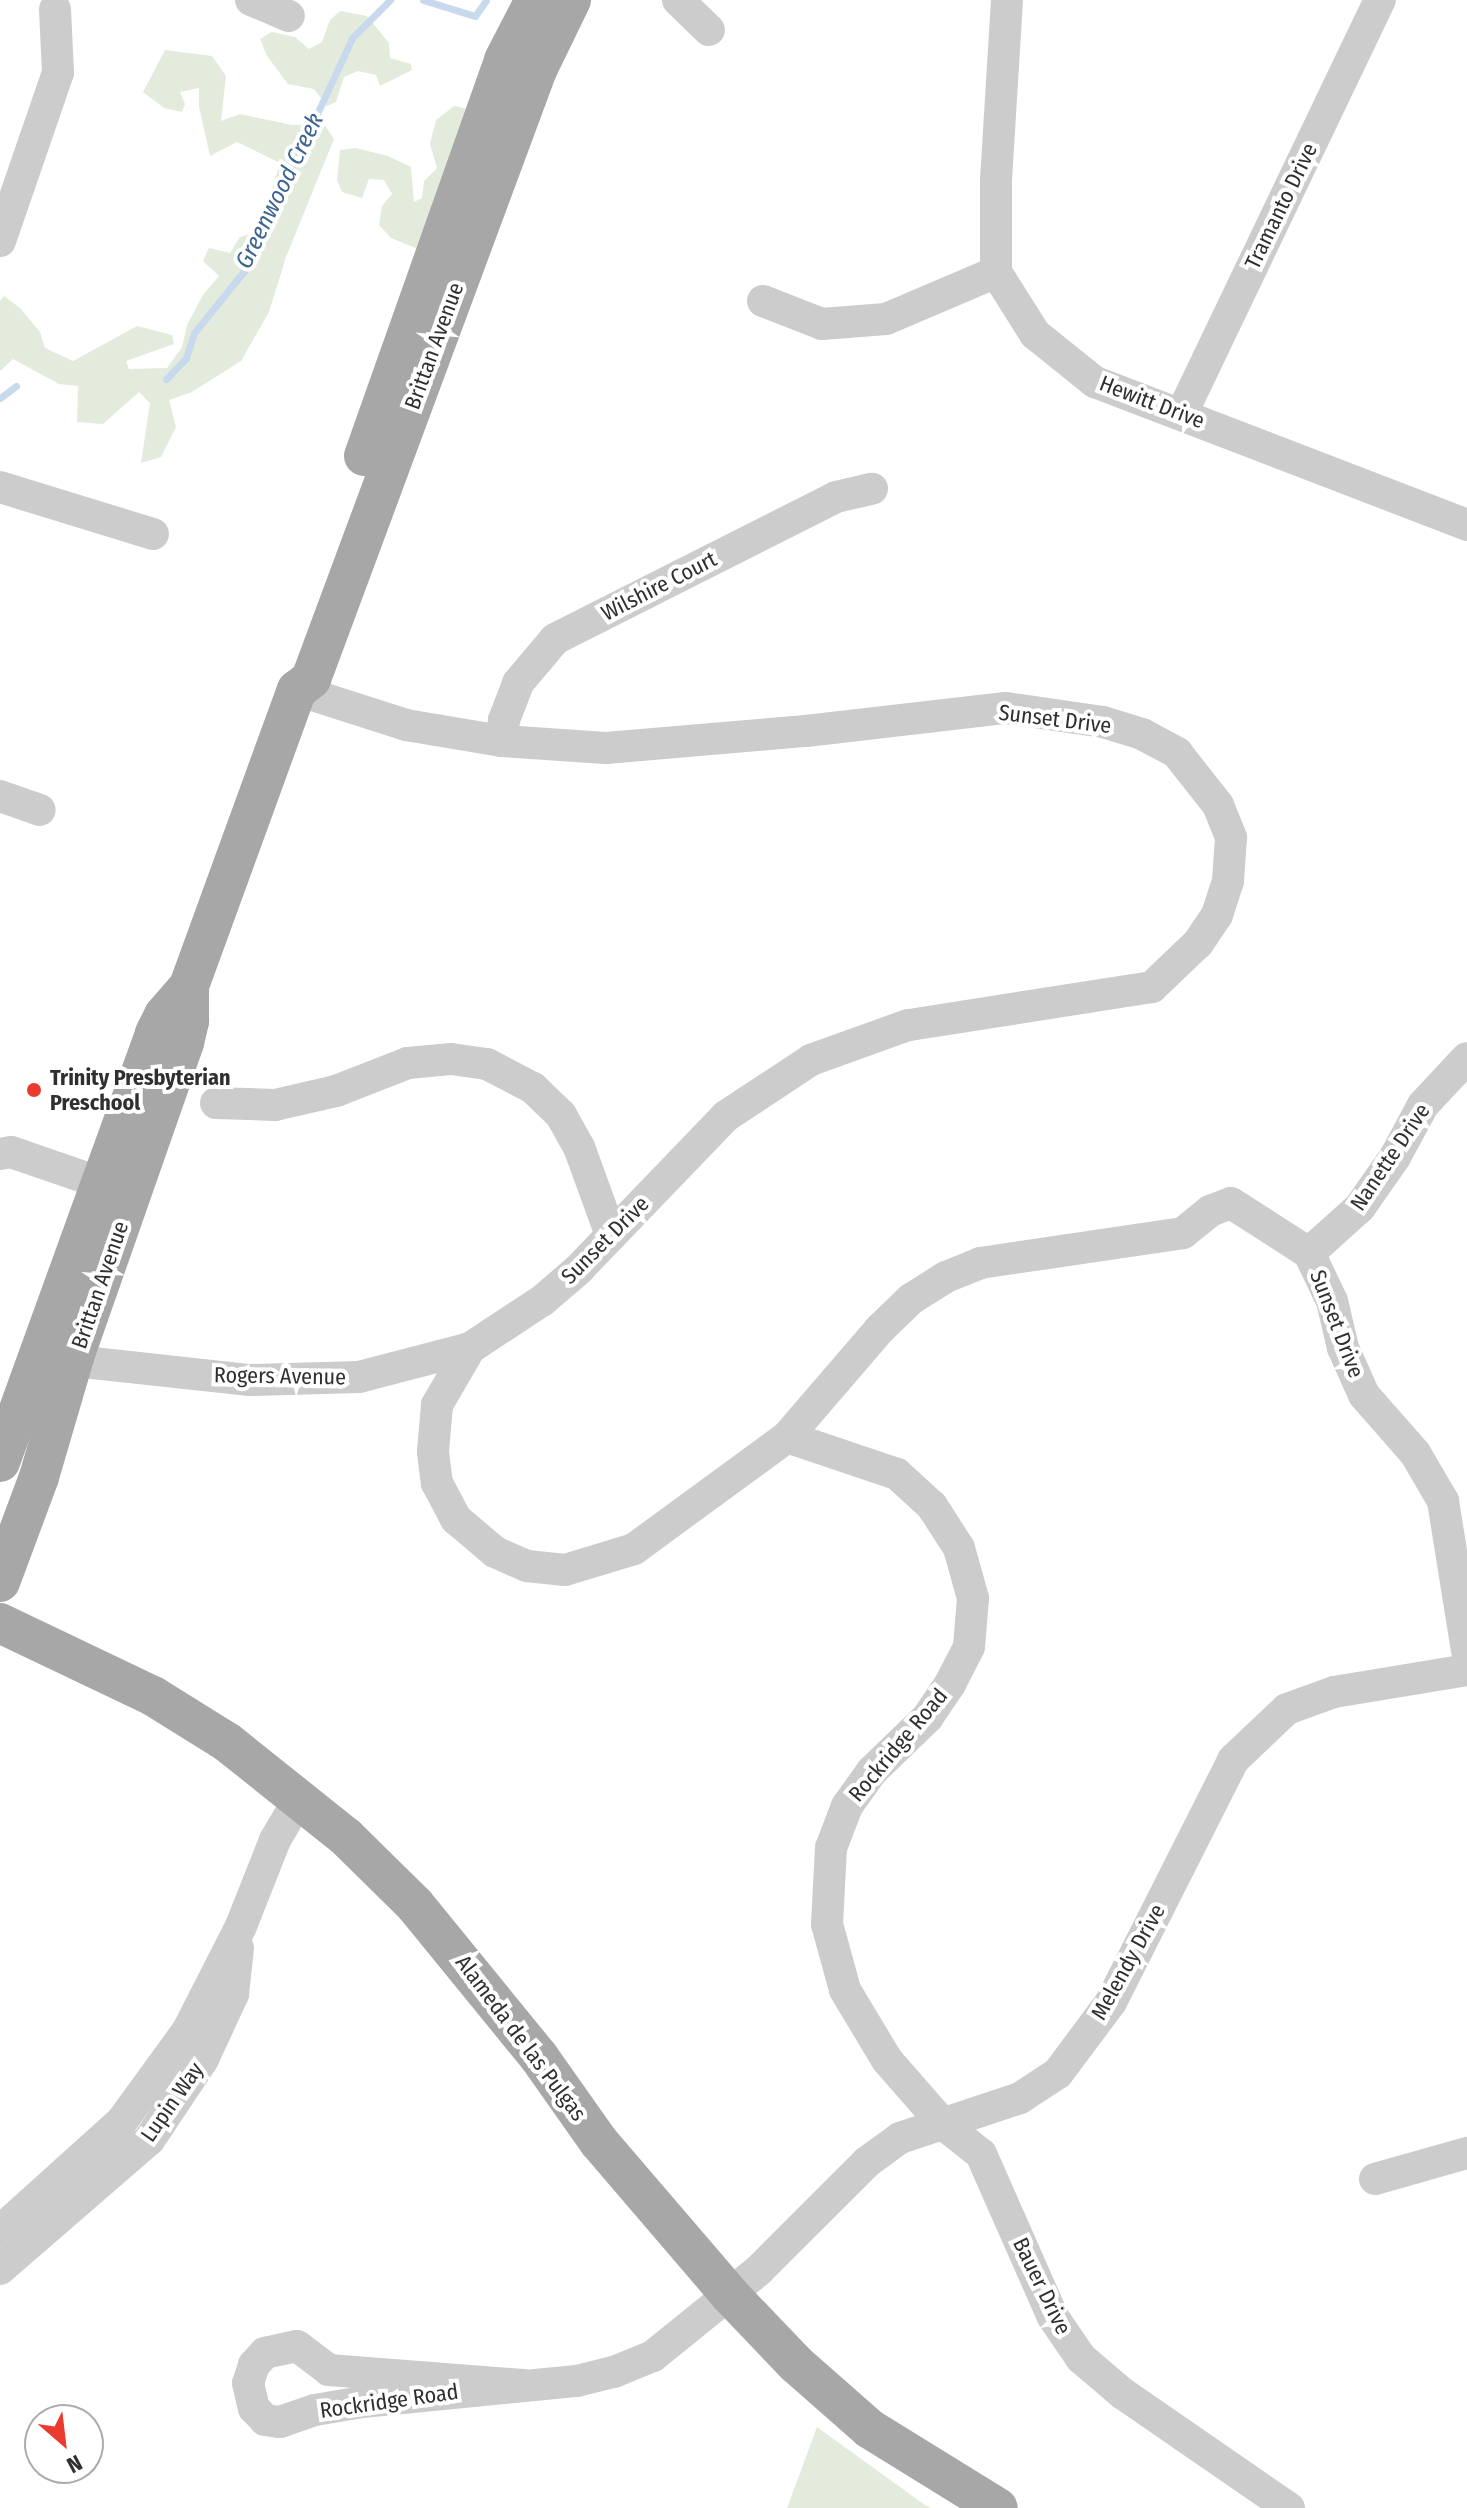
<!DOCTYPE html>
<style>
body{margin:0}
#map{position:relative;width:1467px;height:2508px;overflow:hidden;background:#fff;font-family:"Fira Sans Condensed",sans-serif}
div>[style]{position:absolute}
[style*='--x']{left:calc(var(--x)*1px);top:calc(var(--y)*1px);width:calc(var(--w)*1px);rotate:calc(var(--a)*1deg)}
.green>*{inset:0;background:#e3ecdc}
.stream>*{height:7px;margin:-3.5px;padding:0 3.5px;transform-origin:3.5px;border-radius:3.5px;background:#c8d9ed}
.minor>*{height:32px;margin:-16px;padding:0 16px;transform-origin:16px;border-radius:16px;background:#ccc}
.major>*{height:40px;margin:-20px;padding:0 20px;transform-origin:20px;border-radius:20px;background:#a7a7a7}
.dots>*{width:22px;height:22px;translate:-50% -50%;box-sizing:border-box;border:4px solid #fff;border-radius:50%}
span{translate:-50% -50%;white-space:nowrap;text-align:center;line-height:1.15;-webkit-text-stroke:8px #fff;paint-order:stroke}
.street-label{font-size:22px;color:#2f2f2f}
.poi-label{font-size:22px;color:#2f2f2f;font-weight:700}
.left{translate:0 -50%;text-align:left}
.water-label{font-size:24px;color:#3b6493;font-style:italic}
.north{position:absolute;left:24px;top:2404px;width:80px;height:80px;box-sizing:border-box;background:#fff;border:2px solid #acacac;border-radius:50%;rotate:152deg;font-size:22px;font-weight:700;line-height:32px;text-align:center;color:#2f2f2f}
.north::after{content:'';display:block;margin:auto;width:28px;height:36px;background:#e93b2e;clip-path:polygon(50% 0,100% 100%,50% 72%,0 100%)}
</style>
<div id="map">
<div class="green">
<i style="clip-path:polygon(340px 11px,367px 16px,389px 43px,390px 58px,411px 64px,412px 70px,380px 86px,376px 75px,358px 71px,344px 77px,336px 102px,327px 106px,314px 89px,288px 84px,267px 56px,260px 39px,272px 32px,295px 37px,309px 49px,322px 42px,330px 20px)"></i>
<i style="clip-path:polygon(165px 50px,212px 56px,226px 76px,221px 121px,240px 114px,292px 125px,324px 124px,334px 139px,286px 257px,269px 312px,241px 361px,192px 392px,169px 400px,176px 427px,161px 457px,141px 463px,150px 403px,139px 392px,103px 424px,77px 422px,78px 386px,59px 384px,13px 359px,0 371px,0 301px,4px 296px,20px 308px,40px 332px,45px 348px,73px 361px,137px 326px,172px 335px,174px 344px,126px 361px,129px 369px,167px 368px,182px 347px,187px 325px,203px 295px,219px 276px,203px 261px,209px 248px,230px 253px,240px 237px,259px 231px,280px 163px,237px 142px,210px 156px,199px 107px,199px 88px,180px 92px,185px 104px,182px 112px,164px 108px,143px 92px)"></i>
<i style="clip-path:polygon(454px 106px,468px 109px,418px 249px,391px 238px,379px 225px,382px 206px,392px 194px,384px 180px,369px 179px,362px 198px,342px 192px,337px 180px,340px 150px,355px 148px,388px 156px,411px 167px,414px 202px,422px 198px,424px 181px,437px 168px,430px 144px,436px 120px)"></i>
<i style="clip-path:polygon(817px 2427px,925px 2505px,931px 2508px,787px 2508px)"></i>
</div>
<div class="stream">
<i style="--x:423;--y:0;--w:54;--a:17.1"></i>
<i style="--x:475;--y:16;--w:19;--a:-55"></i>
<i style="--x:166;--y:379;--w:29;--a:-46"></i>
<i style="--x:186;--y:358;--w:26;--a:-72"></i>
<i style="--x:194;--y:333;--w:80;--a:-51.1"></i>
<i style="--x:244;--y:271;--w:257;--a:-65.1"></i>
<i style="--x:352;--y:38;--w:54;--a:-45"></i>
<i style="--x:0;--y:398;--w:20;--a:-37"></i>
</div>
<div class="minor">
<i style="--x:251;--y:0;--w:41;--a:22.8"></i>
<i style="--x:678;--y:0;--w:43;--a:44.1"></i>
<i style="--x:1007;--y:0;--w:180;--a:93.5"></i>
<i style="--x:996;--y:180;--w:92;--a:90"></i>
<i style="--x:996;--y:272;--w:73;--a:57.8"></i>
<i style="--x:1035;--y:334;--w:77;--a:38.7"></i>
<i style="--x:1095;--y:382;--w:399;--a:21"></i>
<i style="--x:0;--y:241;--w:178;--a:-71"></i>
<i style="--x:58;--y:73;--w:64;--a:-92.7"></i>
<i style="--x:763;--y:301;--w:63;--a:21.3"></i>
<i style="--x:822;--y:324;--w:64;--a:-4.5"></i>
<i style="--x:886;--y:319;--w:120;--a:-23.1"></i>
<i style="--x:1182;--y:413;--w:458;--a:-64.4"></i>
<i style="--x:0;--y:487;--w:160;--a:17.1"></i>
<i style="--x:297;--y:690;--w:114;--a:17.8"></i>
<i style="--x:406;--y:725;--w:97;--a:9.5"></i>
<i style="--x:502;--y:741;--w:104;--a:3.9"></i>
<i style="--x:606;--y:748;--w:201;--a:-4.9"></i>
<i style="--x:806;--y:731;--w:201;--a:-6.6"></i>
<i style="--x:1006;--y:708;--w:98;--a:8.2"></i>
<i style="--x:1103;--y:722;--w:41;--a:17.1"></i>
<i style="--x:1142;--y:734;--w:40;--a:28"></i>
<i style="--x:1177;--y:753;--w:66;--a:51.7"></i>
<i style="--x:1218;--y:805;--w:35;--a:68"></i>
<i style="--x:1231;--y:838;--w:43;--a:94"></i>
<i style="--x:1228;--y:881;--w:36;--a:108"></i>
<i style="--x:1217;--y:915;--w:34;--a:124"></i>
<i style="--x:1198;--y:943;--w:64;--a:136.3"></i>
<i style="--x:1152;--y:987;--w:247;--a:171.1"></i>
<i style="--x:908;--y:1025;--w:103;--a:160.2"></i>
<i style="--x:811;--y:1060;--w:102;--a:146.6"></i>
<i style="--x:726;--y:1116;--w:212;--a:133.9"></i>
<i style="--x:579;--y:1269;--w:48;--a:139.3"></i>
<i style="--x:543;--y:1300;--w:87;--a:146.7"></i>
<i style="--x:470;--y:1348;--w:66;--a:120.1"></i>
<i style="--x:437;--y:1405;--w:47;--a:94.9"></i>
<i style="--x:433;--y:1452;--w:31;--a:83"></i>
<i style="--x:437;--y:1483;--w:41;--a:62.2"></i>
<i style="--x:456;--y:1519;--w:51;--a:40.2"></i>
<i style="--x:495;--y:1552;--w:35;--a:24"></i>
<i style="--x:527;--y:1566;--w:38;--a:6"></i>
<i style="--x:565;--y:1570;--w:72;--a:-16.9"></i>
<i style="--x:634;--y:1549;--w:190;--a:-36.2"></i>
<i style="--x:787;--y:1437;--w:143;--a:-49.3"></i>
<i style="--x:880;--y:1329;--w:43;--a:-44.1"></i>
<i style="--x:911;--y:1299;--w:41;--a:-32.2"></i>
<i style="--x:946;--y:1277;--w:37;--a:-22"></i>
<i style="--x:980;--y:1263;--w:205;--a:-8.4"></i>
<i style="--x:1183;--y:1233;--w:35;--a:-39"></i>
<i style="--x:1210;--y:1211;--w:22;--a:-21"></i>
<i style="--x:1231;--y:1203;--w:93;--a:32.7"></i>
<i style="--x:1309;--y:1253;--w:53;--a:64.4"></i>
<i style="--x:1332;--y:1301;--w:48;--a:76.8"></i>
<i style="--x:1343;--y:1348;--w:51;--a:65.9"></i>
<i style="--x:1364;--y:1395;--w:77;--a:48.7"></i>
<i style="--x:1415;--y:1453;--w:56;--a:59.7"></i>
<i style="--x:1443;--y:1501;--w:152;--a:80.9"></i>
<i style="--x:502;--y:741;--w:21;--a:-85"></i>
<i style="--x:504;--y:720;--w:40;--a:-69"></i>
<i style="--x:518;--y:683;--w:57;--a:-49.9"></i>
<i style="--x:555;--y:639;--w:315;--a:-26.8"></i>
<i style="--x:836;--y:497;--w:37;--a:-13"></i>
<i style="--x:0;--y:796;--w:42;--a:19.3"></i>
<i style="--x:216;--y:1103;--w:59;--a:1.9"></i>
<i style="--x:275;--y:1105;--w:63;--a:-12.9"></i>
<i style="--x:336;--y:1091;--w:77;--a:-21.3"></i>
<i style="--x:408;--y:1063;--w:43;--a:-5.3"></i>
<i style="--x:451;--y:1059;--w:36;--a:8"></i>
<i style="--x:487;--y:1064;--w:52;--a:27.6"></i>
<i style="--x:533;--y:1088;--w:39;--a:44"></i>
<i style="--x:561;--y:1115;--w:37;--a:61"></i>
<i style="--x:579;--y:1147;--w:94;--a:70"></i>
<i style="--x:0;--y:1154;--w:11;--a:-10"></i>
<i style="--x:11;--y:1152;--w:95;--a:19"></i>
<i style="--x:1309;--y:1253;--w:69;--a:-42"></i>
<i style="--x:1360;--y:1207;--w:61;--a:-55"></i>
<i style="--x:1395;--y:1157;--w:59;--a:-61.7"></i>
<i style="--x:1423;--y:1105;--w:64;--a:-46.9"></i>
<i style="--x:53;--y:1351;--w:42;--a:16.7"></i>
<i style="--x:93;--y:1363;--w:158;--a:6.2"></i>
<i style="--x:250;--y:1380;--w:109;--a:-1.6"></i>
<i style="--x:359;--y:1377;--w:115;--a:-14.6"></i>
<i style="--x:787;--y:1437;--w:116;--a:18.6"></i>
<i style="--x:897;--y:1474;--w:47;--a:42.4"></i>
<i style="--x:932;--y:1506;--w:50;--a:57.3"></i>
<i style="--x:959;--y:1548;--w:52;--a:74.4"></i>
<i style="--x:973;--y:1598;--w:49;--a:94.7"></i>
<i style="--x:969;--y:1647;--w:42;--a:117.2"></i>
<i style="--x:950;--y:1684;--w:40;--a:124"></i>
<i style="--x:928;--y:1717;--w:78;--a:136"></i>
<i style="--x:872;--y:1771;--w:43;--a:125.5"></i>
<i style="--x:847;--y:1806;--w:45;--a:110.9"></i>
<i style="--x:831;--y:1848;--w:76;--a:93"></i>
<i style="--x:827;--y:1924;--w:68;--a:74.7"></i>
<i style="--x:845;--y:1990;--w:82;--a:59"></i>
<i style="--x:887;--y:2060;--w:85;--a:48.8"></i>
<i style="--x:943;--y:2124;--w:48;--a:38.3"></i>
<i style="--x:981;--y:2154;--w:178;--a:66.2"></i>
<i style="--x:1053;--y:2317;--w:50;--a:55.7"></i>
<i style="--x:1081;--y:2358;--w:54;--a:40.5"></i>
<i style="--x:1122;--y:2393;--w:203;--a:34.6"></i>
<i style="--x:1375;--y:2179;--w:96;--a:-15.8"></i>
<i style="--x:0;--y:2231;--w:164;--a:-42"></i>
<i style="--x:122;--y:2121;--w:112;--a:-54"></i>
<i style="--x:188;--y:2030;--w:117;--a:-63"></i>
<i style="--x:241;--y:1926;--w:92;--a:-68.4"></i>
<i style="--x:275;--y:1840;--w:48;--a:-59.7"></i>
<i style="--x:0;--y:2269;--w:197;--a:-40.9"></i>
<i style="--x:149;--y:2140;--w:97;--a:-56.3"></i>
<i style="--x:203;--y:2059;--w:72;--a:-65.2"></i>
<i style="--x:233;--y:1994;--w:46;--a:-83.8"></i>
<i style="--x:523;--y:2385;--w:195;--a:-175.6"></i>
<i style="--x:329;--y:2370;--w:40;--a:-143"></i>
<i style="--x:297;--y:2346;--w:33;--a:168"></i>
<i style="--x:265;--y:2353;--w:16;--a:133"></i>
<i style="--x:254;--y:2365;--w:19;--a:108"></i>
<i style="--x:248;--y:2383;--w:26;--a:77"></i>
<i style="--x:254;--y:2408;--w:16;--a:47"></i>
<i style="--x:265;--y:2420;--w:15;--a:8"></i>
<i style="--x:280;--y:2422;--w:37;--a:-19"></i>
<i style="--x:315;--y:2410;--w:48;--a:-9.7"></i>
<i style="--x:362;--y:2402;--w:216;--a:-5.6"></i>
<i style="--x:577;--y:2381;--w:38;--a:-14"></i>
<i style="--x:614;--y:2372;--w:42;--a:-22.3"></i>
<i style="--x:653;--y:2356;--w:135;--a:-39"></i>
<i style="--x:758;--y:2271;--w:154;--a:-45"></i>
<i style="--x:867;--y:2162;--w:41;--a:-36"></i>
<i style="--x:900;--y:2138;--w:126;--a:-18.4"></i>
<i style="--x:1020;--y:2098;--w:45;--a:-33.3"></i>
<i style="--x:1058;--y:2073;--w:89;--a:-53.3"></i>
<i style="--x:1111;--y:2002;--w:271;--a:-63.2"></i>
<i style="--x:1233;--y:1760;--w:74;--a:-43.4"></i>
<i style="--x:1287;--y:1709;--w:50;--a:-19.9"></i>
<i style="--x:1334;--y:1692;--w:135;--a:-9.4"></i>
</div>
<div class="major">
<i style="--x:364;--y:456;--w:420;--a:-70.5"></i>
<i style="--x:504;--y:60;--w:68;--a:-62.7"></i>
<i style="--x:0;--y:1462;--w:456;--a:-70.1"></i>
<i style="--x:155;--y:1033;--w:20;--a:-63"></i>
<i style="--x:164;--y:1015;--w:38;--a:-49"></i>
<i style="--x:0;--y:1582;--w:112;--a:-69.6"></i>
<i style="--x:39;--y:1477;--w:125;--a:-73.7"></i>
<i style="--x:74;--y:1357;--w:333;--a:-70.7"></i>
<i style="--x:184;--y:1043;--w:23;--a:-77"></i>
<i style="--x:189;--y:1021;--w:35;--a:-90"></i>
<i style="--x:189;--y:986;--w:315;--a:-70"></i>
<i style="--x:297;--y:690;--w:18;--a:-38"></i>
<i style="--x:311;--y:679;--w:650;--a:-69.64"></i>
<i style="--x:537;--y:70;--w:78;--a:-64.1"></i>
<i style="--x:0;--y:1623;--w:170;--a:25.5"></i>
<i style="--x:153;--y:1696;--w:87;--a:31.9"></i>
<i style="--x:227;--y:1742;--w:152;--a:38.6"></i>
<i style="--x:346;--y:1837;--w:97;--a:44.6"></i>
<i style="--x:415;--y:1905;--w:196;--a:50.8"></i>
<i style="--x:539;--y:2057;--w:104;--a:54.8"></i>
<i style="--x:599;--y:2142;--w:201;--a:49.4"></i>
<i style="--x:730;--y:2295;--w:95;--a:46.3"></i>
<i style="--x:796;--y:2364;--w:98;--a:41.3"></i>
<i style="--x:870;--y:2429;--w:150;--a:31.7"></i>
</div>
<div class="dots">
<i style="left:34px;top:1090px;background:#e93b2e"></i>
</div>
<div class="street-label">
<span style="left:1281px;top:206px;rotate:-64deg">Tramanto Drive</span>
<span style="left:434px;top:346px;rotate:-70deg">Brittan Avenue</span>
<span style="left:1152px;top:402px;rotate:21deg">Hewitt Drive</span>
<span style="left:659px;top:586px;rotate:-27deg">Wilshire Court</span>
<span style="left:1055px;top:719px;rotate:7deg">Sunset Drive</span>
<span style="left:1390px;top:1157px;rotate:-56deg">Nanette Drive</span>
<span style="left:605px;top:1240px;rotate:-45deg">Sunset Drive</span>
<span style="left:100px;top:1285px;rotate:-71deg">Brittan Avenue</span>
<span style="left:1337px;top:1324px;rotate:69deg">Sunset Drive</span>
<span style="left:280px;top:1376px;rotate:1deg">Rogers Avenue</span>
<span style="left:898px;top:1745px;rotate:-50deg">Rockridge Road</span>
<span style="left:1128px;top:1962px;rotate:-61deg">Melendy Drive</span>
<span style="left:521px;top:2038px;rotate:53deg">Alameda de las Pulgas</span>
<span style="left:172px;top:2102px;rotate:-55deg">Lupin Way</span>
<span style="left:1042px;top:2286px;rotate:64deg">Bauer Drive</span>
<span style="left:389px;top:2401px;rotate:-8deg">Rockridge Road</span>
</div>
<div class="poi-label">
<span class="left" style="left:50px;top:1090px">Trinity Presbyterian<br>Preschool</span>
</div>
<div class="water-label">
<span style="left:280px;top:191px;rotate:-64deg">Greenwood Creek</span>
</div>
<div class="north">N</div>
</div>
